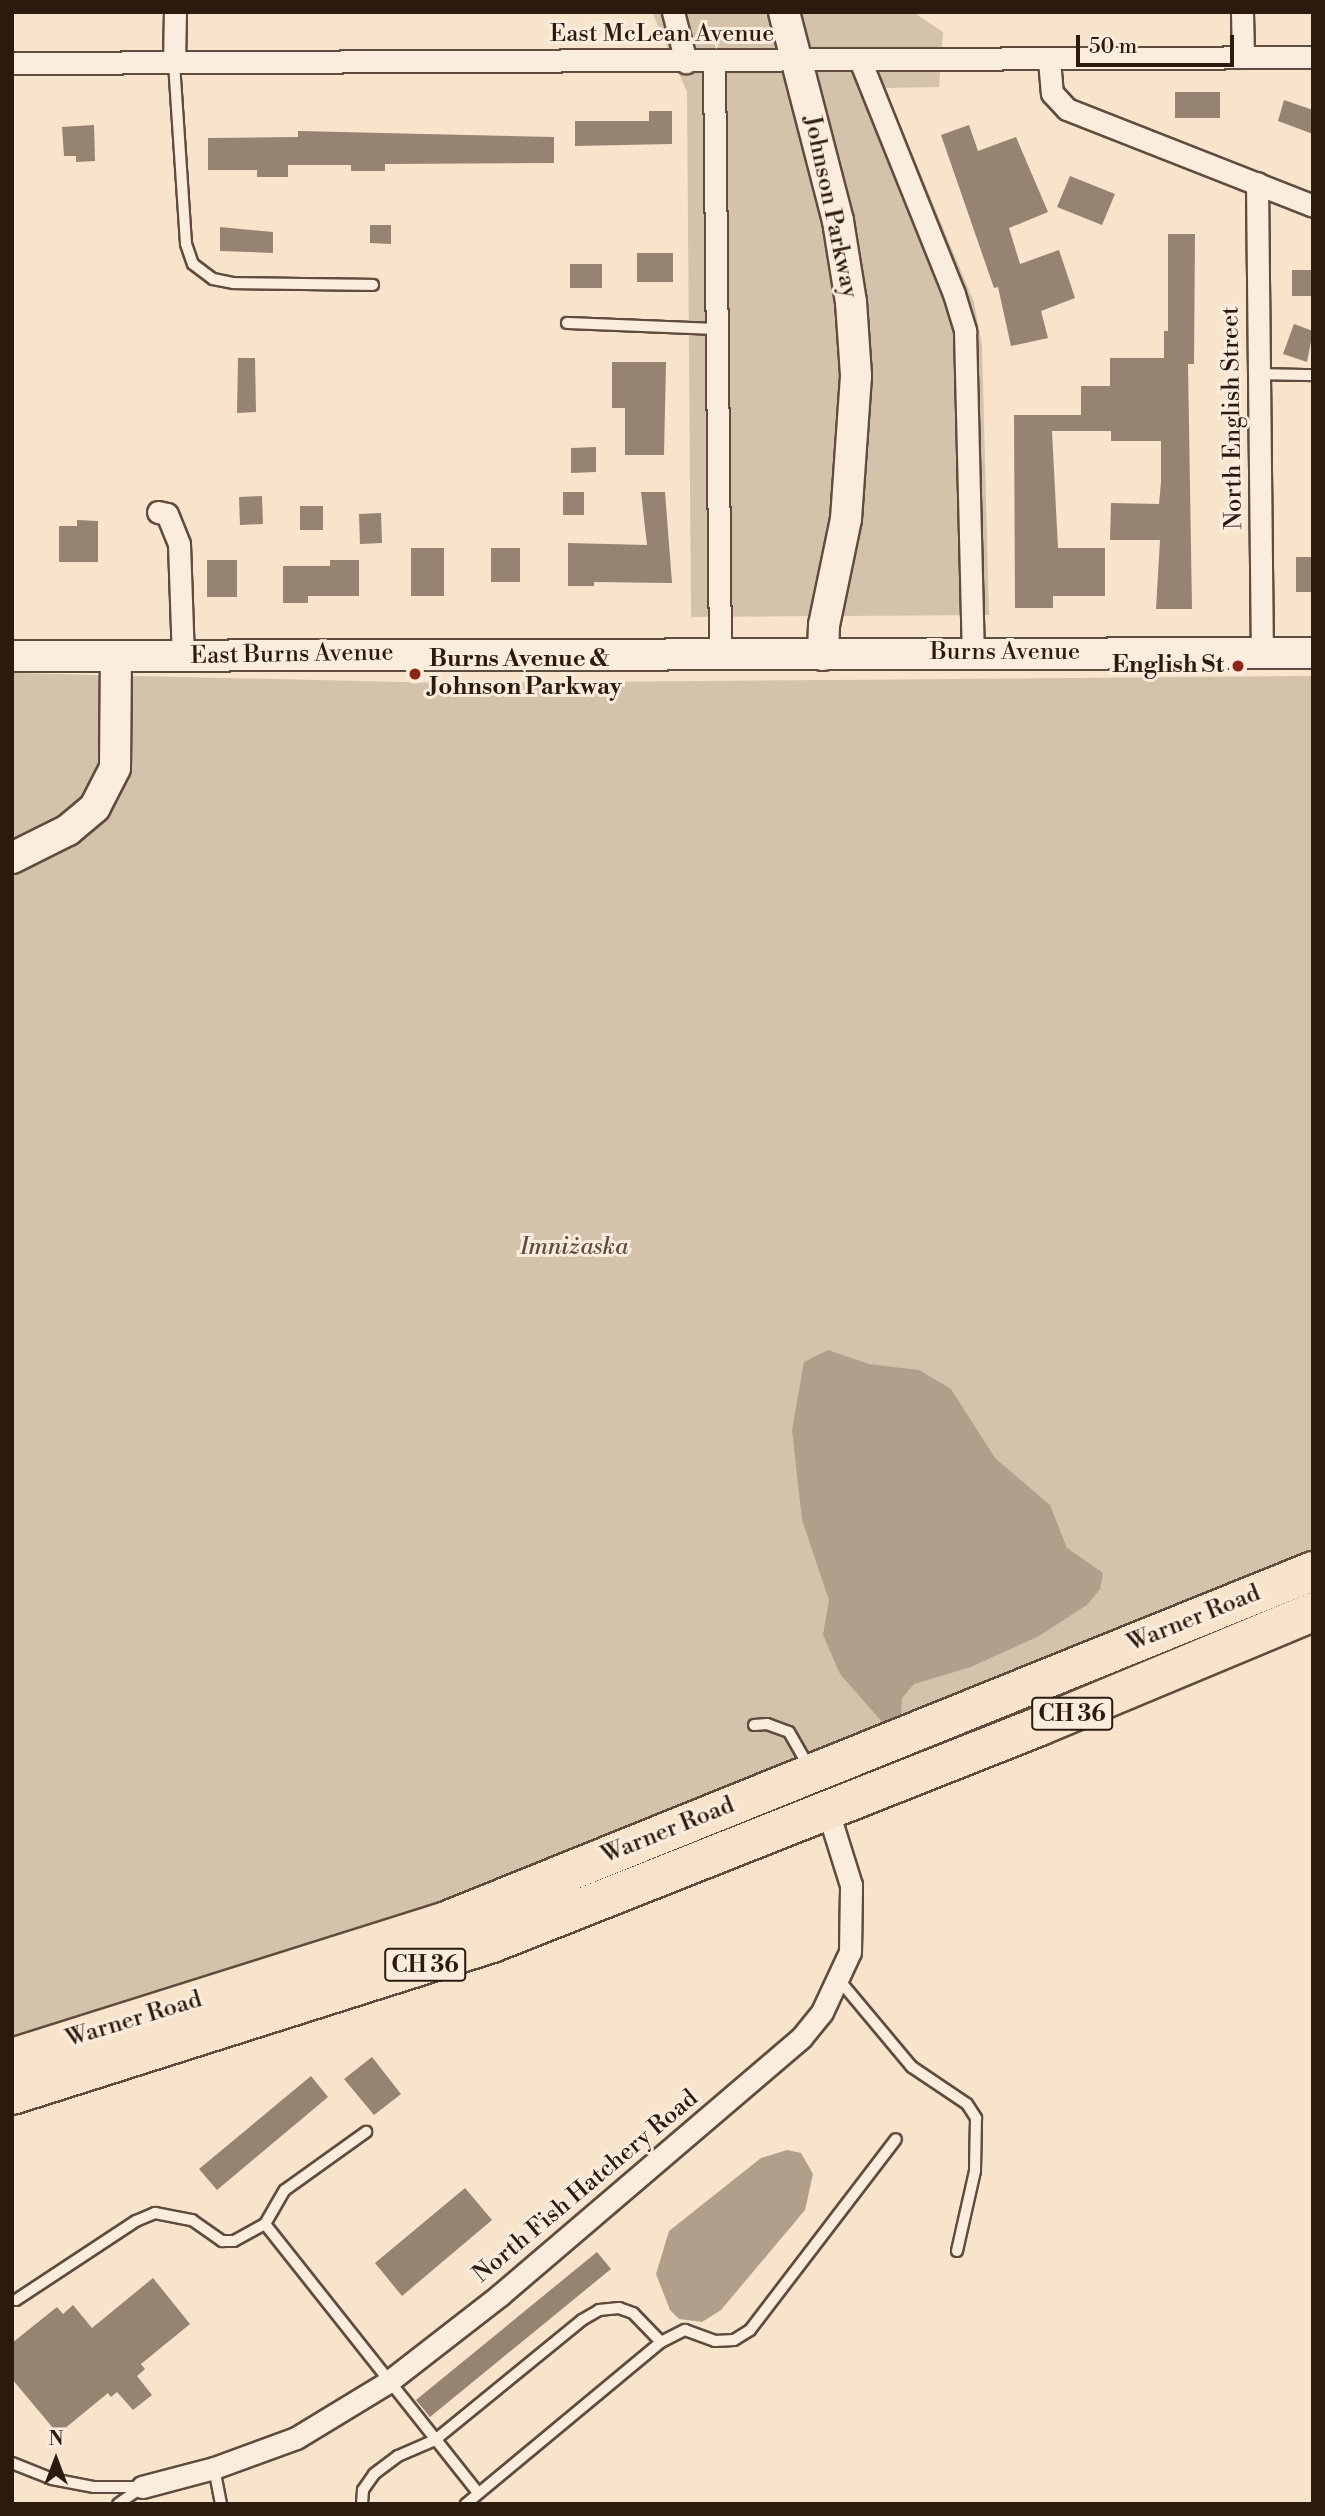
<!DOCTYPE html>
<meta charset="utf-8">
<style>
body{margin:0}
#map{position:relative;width:1325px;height:2516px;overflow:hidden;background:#f7e4cb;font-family:"Libre Bodoni",serif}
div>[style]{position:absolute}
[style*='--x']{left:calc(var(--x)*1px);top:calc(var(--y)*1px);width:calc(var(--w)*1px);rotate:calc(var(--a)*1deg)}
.green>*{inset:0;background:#d4c2ab}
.water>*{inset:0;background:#b29f8b}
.building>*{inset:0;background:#968371}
.roads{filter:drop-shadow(2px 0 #5f4c3e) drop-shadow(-2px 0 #5f4c3e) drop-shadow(0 2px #5f4c3e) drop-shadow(0 -2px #5f4c3e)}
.lane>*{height:10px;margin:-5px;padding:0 5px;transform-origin:5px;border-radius:5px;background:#faeddd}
.street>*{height:21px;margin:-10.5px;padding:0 10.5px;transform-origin:10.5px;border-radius:10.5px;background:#faeddd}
.secondary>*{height:30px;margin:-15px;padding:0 15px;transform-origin:15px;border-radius:15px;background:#faeddd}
.highway>*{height:38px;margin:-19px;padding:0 19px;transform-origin:19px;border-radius:19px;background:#f7e4cb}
.dots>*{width:19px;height:19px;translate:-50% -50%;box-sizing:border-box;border:4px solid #faeddd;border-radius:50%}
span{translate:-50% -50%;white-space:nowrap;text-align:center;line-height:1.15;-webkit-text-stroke:6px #faeddd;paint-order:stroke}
.shield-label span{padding:2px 5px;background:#faeddd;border:2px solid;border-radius:5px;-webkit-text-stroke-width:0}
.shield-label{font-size:23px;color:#2c1a0f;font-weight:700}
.street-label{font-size:24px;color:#2c1a0f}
.poi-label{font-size:24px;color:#2c1a0f;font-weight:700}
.left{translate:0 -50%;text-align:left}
.right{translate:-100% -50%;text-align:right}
.park-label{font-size:24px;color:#5e4c3e;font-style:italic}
.frame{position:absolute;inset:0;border:14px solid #2c1a0f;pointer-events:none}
.north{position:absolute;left:21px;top:2425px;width:70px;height:70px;-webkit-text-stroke:5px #faeddd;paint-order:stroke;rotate:0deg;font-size:19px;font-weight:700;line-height:28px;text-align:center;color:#2c1a0f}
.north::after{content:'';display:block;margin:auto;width:24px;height:32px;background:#2c1a0f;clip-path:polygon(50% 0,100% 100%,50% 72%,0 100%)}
.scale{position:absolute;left:1076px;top:35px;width:158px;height:32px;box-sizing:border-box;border:4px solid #2c1a0f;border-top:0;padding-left:9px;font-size:21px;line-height:24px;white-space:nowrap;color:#2c1a0f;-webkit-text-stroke:5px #faeddd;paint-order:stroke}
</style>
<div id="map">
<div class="green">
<i style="clip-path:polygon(652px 12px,913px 12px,943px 32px,939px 87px,885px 88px,974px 302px,982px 345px,989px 615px,691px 617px,687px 92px)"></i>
<i style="clip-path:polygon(12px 673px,444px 683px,1313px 676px,1313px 1560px,440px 1911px,12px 2045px)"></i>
</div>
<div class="water">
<i style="clip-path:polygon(828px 1350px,869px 1364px,919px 1370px,951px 1389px,995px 1458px,1050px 1505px,1067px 1548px,1103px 1573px,1100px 1589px,1087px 1605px,1039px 1636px,971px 1667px,914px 1684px,902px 1698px,901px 1717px,884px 1724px,840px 1674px,823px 1635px,829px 1600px,802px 1520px,792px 1430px,804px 1362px)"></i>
<i style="clip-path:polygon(787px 2150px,801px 2153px,813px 2174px,805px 2210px,721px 2310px,702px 2322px,679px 2319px,670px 2310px,656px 2274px,669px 2231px,761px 2158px)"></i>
</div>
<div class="building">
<i style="clip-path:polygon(1175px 92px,1220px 92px,1220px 118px,1175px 118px)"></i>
<i style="clip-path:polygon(1284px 100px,1313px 110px,1313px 134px,1278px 121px)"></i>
<i style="clip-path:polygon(649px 111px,672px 111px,672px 144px,575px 146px,575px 121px,649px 121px)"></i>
<i style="clip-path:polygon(94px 125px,95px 161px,76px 162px,76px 156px,64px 156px,62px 127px)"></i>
<i style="clip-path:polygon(969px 125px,978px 151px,1016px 137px,1048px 212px,1009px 228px,1020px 264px,1059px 250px,1075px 298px,1041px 311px,1048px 338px,1011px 346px,998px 287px,994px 288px,941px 135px)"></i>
<i style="clip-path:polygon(298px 131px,554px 137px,554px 163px,385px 164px,385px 171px,351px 171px,351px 165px,288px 165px,288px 177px,257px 177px,257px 170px,208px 170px,208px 138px,298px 137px)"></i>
<i style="clip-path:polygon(1070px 176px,1115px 194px,1102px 225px,1057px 207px)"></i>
<i style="clip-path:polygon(370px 225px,391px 225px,391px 244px,370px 243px)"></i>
<i style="clip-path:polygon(220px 227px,273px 232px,273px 253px,220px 251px)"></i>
<i style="clip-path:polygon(1168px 234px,1195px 234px,1194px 364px,1188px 364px,1192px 609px,1156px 609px,1160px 540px,1110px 540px,1111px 503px,1159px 504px,1161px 482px,1161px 441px,1111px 441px,1111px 431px,1052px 431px,1058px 548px,1105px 548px,1105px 596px,1053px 596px,1053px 608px,1015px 608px,1014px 415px,1081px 415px,1081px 386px,1110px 386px,1110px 358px,1164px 358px,1164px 331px,1168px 331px)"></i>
<i style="clip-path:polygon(637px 253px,673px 253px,673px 282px,637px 282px)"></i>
<i style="clip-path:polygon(570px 264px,602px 264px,602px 288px,570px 288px)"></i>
<i style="clip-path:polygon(1292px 270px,1313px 270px,1313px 296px,1292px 296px)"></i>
<i style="clip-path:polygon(1294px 324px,1313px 331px,1307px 362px,1283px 354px)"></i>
<i style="clip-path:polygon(238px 358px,255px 358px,256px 412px,237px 413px)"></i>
<i style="clip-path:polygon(612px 362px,666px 362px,664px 455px,625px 455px,625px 408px,612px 408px)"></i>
<i style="clip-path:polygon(596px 447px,596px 472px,571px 473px,571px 448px)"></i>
<i style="clip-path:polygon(563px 492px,584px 492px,584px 515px,563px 515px)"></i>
<i style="clip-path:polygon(641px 492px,665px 492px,672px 583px,594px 582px,594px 586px,568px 586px,568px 543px,647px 545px)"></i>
<i style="clip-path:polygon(262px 496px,263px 524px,240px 525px,239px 497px)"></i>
<i style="clip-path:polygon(300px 506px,323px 506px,323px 530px,300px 530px)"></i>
<i style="clip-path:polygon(381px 513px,382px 543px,360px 544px,359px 514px)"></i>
<i style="clip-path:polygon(77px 520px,98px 521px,98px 562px,59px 562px,59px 526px,77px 526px)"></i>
<i style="clip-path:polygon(411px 548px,444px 548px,444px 596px,411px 596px)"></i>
<i style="clip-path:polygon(491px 548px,520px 548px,520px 582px,491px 582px)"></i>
<i style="clip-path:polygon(1296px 557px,1313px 557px,1313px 592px,1296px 592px)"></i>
<i style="clip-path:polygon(207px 560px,237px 560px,237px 597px,207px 597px)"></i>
<i style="clip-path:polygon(330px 560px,359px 560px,359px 596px,308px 596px,308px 603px,283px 603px,283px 566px,330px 566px)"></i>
<i style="clip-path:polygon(372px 2057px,401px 2094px,374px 2115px,344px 2079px)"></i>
<i style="clip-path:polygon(311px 2076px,328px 2097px,217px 2190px,199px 2169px)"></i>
<i style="clip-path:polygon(465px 2188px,492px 2220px,402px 2296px,375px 2263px)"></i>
<i style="clip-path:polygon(597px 2252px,611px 2269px,430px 2417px,416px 2400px)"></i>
<i style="clip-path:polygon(153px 2278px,190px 2324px,141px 2364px,145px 2369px,137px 2376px,152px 2395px,133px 2410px,117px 2392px,111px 2397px,108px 2393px,58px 2434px,12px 2379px,12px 2343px,57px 2307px,63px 2314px,73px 2305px,92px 2328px)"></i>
</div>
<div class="roads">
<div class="lane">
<i style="--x:174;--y:63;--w:181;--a:86.2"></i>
<i style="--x:186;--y:244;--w:21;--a:71"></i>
<i style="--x:193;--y:264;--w:25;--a:37"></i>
<i style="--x:213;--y:279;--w:20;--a:11"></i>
<i style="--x:233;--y:283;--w:140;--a:0.8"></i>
<i style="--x:567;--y:323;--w:150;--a:2.3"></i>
<i style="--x:1259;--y:374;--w:54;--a:1.1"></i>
<i style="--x:754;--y:1725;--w:13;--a:-4"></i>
<i style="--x:767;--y:1724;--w:23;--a:20"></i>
<i style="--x:789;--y:1732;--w:40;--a:60.3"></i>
<i style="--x:840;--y:1981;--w:112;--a:50.1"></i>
<i style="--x:912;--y:2067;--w:66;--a:33.9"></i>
<i style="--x:967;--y:2104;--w:17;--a:57"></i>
<i style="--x:976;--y:2118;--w:53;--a:91.1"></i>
<i style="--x:975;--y:2171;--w:82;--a:102.7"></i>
<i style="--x:265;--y:2224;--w:39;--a:-60"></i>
<i style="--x:285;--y:2190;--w:100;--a:-35.6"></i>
<i style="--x:16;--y:2300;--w:144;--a:-33.4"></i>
<i style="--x:136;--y:2221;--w:21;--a:-23"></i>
<i style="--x:155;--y:2213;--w:38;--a:11"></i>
<i style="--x:192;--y:2220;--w:37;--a:35"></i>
<i style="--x:222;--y:2241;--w:12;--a:0"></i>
<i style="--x:234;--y:2241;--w:35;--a:-29"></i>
<i style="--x:265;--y:2224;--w:340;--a:51.6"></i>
<i style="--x:661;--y:2342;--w:27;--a:-27"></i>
<i style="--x:685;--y:2330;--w:32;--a:20"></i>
<i style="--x:715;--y:2341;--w:19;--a:-3"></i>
<i style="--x:734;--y:2340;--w:19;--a:-32"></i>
<i style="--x:750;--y:2330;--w:240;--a:-52.6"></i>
<i style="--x:12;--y:2463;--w:43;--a:21.8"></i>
<i style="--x:52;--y:2479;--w:43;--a:10.8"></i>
<i style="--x:94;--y:2487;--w:48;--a:0"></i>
<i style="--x:214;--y:2468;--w:37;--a:79"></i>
<i style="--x:118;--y:2504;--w:29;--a:-35"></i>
<i style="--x:362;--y:2504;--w:14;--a:-86"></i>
<i style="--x:363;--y:2490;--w:19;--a:-55"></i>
<i style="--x:374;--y:2474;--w:30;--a:-37"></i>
<i style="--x:398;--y:2456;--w:40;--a:-23.4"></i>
<i style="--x:435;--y:2440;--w:190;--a:-39.2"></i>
<i style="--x:582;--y:2320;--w:20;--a:-30"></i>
<i style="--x:599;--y:2310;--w:20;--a:-6"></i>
<i style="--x:619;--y:2308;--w:15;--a:20"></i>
<i style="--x:633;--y:2313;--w:40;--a:46"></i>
<i style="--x:661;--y:2342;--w:254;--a:140.3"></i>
</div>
<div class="street">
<i style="--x:673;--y:12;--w:52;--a:75.4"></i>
<i style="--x:1242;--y:12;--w:45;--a:88.7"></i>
<i style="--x:860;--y:60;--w:252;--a:68.1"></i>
<i style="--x:954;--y:294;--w:39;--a:73"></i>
<i style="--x:965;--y:331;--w:321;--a:88.6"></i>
<i style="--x:1049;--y:60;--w:33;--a:85"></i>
<i style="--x:1052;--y:93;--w:22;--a:47"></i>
<i style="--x:1067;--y:109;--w:264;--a:21.5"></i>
<i style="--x:714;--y:62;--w:590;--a:89.42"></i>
<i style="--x:12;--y:63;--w:1301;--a:-0.26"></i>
<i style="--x:174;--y:63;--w:51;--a:-88.9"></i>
<i style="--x:1257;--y:183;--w:470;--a:89.4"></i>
<i style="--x:158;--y:512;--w:9;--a:13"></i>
<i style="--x:167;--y:514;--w:32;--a:68"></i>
<i style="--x:179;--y:544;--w:113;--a:88"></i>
<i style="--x:142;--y:2487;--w:74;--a:-14.8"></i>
<i style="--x:214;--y:2468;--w:87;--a:-20.1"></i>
<i style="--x:296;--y:2438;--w:108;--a:-31.3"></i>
<i style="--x:388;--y:2382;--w:142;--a:-37.8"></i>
<i style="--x:500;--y:2295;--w:396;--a:-40.5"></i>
<i style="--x:801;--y:2038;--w:33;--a:-51"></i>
<i style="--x:822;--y:2012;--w:66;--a:-65"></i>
<i style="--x:850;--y:1952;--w:67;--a:-89.1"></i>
<i style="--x:851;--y:1885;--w:87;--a:-107.4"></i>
</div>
<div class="secondary">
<i style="--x:784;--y:12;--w:216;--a:75.5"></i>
<i style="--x:838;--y:221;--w:82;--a:80.9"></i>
<i style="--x:851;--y:302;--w:74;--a:86.1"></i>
<i style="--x:856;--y:376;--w:143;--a:94"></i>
<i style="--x:846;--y:519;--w:108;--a:101.7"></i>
<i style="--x:824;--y:625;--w:30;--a:92"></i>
<i style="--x:12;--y:656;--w:1301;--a:-0.13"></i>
<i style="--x:12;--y:858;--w:63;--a:-26.6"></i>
<i style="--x:68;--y:830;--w:35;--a:-40"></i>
<i style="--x:95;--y:807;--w:44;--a:-62.9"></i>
<i style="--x:115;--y:768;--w:111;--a:-89.5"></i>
</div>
<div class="highway">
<i style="--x:12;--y:2058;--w:453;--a:-17.5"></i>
<i style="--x:444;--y:1922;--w:937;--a:-21.99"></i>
<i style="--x:12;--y:2095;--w:503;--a:-17.57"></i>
<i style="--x:492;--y:1943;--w:589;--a:-21.6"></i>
<i style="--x:1040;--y:1726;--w:296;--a:-22.7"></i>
</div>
</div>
<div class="dots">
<i style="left:1238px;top:666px;background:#8f2418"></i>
<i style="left:415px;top:674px;background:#8f2418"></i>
</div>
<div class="shield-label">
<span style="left:1072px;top:1714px">CH 36</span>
<span style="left:425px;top:1965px">CH 36</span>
</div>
<div class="street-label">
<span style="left:662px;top:35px">East McLean Avenue</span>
<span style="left:830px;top:207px;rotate:78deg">Johnson Parkway</span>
<span style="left:1233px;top:418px;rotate:-91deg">North English Street</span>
<span style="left:1005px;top:653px">Burns Avenue</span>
<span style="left:292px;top:655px;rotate:-1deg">East Burns Avenue</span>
<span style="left:1194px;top:1619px;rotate:-22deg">Warner Road</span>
<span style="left:668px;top:1831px;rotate:-22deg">Warner Road</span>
<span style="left:134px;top:2020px;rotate:-17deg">Warner Road</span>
<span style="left:586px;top:2187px;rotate:-40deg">North Fish Hatchery Road</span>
</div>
<div class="poi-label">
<span class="left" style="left:429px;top:674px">Burns Avenue &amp;<br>Johnson Parkway</span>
<span class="right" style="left:1224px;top:666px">English St</span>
</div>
<div class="park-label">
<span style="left:574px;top:1248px">Imniżaska</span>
</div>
<div class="frame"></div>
<div class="north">N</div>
<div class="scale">50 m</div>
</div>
